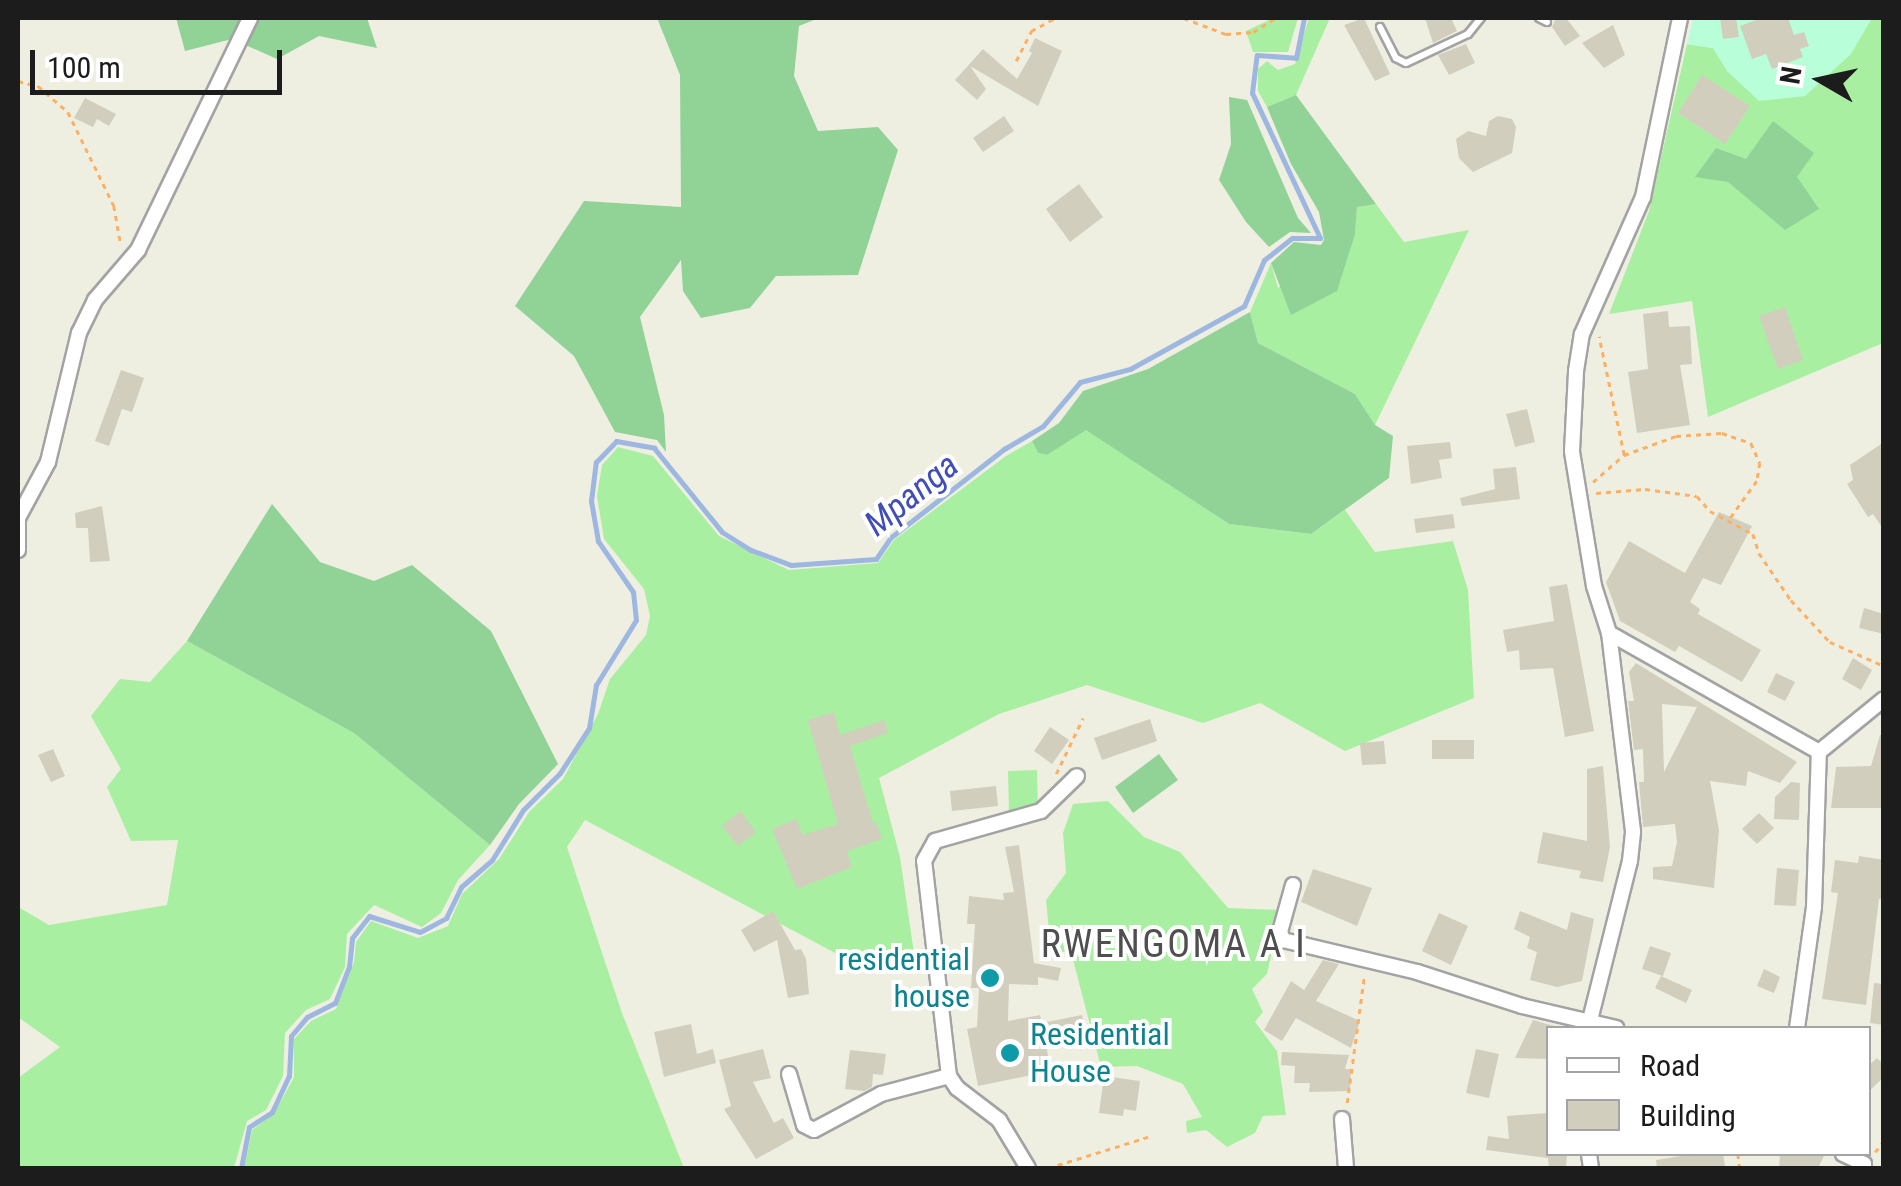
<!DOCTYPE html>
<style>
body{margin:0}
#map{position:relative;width:1901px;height:1186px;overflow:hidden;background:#eeefe1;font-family:"Roboto Condensed",sans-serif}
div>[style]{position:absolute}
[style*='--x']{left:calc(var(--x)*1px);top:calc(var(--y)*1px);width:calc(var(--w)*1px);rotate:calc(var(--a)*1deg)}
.grass>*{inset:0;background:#a9efa1}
.forest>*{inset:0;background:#91d297}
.park>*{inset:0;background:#b8ffd9}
.stream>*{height:5px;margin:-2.5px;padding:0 2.5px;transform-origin:2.5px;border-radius:2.5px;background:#9db7e1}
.building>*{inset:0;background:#d2cebe}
.path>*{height:2.5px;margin-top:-1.25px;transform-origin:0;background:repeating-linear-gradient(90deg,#ffaf62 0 5px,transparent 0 10px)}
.roads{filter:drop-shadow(2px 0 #a3a3a3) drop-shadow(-2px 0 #a3a3a3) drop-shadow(0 2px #a3a3a3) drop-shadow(0 -2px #a3a3a3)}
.service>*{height:6px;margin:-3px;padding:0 3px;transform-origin:3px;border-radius:3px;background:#fff}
.minor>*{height:14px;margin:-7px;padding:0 7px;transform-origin:7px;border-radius:7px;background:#fff}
.dots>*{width:28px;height:28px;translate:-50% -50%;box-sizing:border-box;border:5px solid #fff;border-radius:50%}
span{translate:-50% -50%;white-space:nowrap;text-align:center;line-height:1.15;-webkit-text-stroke:8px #fff;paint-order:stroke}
.culture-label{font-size:32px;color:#0d838f}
.right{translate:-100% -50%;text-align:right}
.left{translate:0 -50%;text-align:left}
.water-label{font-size:35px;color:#404eb5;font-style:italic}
.quarter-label{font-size:38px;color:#4f4f4f;letter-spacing:2.5px}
.frame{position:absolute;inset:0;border:20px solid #1c1c1c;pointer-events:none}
.legend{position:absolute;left:1546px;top:1026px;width:325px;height:130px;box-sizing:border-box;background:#fff;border:2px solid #a4a4a4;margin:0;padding:12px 18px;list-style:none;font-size:30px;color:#1c1c1c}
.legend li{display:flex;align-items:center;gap:20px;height:50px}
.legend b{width:50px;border:2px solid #a4a4a4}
.north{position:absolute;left:1771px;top:30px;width:100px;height:100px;-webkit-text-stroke:8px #fff;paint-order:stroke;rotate:279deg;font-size:28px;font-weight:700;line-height:40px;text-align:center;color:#1c1c1c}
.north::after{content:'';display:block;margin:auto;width:35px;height:45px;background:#1c1c1c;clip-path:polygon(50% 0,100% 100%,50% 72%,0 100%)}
.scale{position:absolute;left:30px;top:50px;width:252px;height:45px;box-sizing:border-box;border:5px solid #1c1c1c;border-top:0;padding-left:12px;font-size:30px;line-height:35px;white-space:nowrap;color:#1c1c1c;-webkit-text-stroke:8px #fff;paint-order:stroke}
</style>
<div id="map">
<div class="grass">
<i style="clip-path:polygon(1273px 18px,1298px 18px,1288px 52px,1253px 52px,1246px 31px)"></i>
<i style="clip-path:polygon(1309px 18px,1330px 18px,1296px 95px,1267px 107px,1258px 91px,1258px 69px,1267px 61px,1278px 70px,1295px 64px)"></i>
<i style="clip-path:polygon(1872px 18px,1883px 18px,1883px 343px,1708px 417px,1692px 301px,1609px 314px,1649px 211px,1687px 44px,1713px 48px,1728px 72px,1850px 55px)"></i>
<i style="clip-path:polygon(1376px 204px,1404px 242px,1469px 230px,1375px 425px,1355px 394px,1258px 343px,1250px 312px,1271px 263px,1278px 288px,1355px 234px,1357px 206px)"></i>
<i style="clip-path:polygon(1086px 429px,1229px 524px,1311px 534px,1345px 510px,1375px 552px,1453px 541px,1468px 590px,1474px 698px,1345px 751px,1260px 703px,1203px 723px,1087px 685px,999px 714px,879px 778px,900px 857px,917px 974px,837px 954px,585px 820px,567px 847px,622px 1013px,684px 1168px,244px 1168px,252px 1130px,274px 1114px,294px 1077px,294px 1039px,311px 1021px,336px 1009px,354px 962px,356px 942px,371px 921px,418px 938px,448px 926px,462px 894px,499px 859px,529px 812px,563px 779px,598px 714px,610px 679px,646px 635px,650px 616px,644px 589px,604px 539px,597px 496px,602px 465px,618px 447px,653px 456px,719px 536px,789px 570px,878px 563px,894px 540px,1006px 456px,1032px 441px,1038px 453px,1047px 455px)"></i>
<i style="clip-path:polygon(187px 641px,354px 733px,490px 845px,458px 880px,441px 913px,422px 927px,374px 905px,347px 934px,345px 967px,330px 999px,306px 1010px,285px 1033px,283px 1076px,266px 1110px,247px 1121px,234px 1168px,20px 1168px,18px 1078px,60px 1047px,18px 1017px,18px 907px,49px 925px,167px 905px,178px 840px,131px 841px,107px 787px,121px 769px,91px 716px,120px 679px,150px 682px)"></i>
<i style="clip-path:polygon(1037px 770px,1038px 812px,1009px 813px,1008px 771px)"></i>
<i style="clip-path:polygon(1108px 801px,1144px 837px,1180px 852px,1228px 908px,1281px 910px,1267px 974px,1252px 989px,1263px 1012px,1255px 1022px,1277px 1051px,1286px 1115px,1263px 1116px,1255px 1133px,1227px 1147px,1206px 1130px,1187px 1133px,1186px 1121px,1202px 1117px,1183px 1084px,1137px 1066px,1101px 1067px,1071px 952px,1051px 952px,1046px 900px,1066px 873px,1063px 833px,1073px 804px)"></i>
</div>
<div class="forest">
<i style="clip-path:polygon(176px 18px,367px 18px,377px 48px,319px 36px,277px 59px,232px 39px,185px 51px)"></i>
<i style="clip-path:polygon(657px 18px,819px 18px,799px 26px,794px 76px,818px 131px,878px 127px,898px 150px,858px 275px,776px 276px,750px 308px,701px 318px,683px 291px,681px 260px,640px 317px,664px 415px,666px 452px,657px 440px,615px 432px,574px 356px,515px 306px,584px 201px,681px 207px,680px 75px)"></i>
<i style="clip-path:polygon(1296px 95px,1376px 204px,1357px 207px,1355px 234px,1337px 291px,1291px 315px,1271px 263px,1294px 242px,1321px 245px,1324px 240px,1319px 212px,1291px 164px,1267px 107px)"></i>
<i style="clip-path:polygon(1229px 97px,1247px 100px,1298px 218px,1311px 233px,1290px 232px,1269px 247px,1246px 222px,1219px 180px,1231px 144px)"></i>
<i style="clip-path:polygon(1773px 121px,1814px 153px,1797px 177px,1819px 209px,1785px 230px,1728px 182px,1695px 177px,1716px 148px,1746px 159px)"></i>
<i style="clip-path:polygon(1250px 312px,1258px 343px,1355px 394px,1375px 425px,1393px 436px,1389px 478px,1311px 534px,1229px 524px,1086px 430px,1047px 455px,1038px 453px,1032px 441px,1059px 423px,1083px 391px,1148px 369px)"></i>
<i style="clip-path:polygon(272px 504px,320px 562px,374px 581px,412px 565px,491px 631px,558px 764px,519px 804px,490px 845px,354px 733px,187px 641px)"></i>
<i style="clip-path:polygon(1159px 754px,1178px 780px,1133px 813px,1115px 787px)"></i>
</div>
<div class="park">
<i style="clip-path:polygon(1693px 18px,1872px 18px,1850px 55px,1805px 96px,1759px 101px,1728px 72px,1713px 48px,1687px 44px)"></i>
</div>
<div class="stream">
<i style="--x:241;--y:1168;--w:42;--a:-79"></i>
<i style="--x:249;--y:1127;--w:27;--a:-33"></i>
<i style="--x:272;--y:1112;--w:40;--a:-65"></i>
<i style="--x:289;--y:1076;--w:40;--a:-87.1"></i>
<i style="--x:291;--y:1036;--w:25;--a:-50"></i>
<i style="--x:307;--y:1017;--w:31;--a:-27"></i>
<i style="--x:335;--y:1003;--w:39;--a:-69"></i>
<i style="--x:349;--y:967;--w:29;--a:-84"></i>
<i style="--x:352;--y:938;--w:28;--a:-52"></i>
<i style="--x:369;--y:916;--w:53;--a:17.4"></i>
<i style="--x:420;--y:932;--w:30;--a:-28"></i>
<i style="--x:446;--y:918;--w:34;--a:-64"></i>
<i style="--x:461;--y:887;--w:41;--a:-41.1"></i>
<i style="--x:492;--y:860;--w:59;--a:-58.2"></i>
<i style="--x:523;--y:810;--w:52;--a:-45"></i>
<i style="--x:560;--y:773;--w:54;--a:-57.2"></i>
<i style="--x:589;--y:728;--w:44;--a:-80.8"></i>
<i style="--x:596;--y:685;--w:76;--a:-58.4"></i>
<i style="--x:636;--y:620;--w:28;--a:-96"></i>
<i style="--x:633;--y:592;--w:62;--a:-124.5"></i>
<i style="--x:598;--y:541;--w:41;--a:-99.9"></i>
<i style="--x:591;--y:501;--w:39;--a:-83"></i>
<i style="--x:596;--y:462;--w:29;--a:-46"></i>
<i style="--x:616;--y:441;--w:39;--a:10"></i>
<i style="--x:654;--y:448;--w:108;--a:51"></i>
<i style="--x:722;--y:532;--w:34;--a:32"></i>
<i style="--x:751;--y:550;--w:43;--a:20.6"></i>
<i style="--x:791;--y:565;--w:85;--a:-4"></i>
<i style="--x:876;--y:559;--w:25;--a:-56"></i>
<i style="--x:890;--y:538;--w:145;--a:-38"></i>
<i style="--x:1004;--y:449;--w:45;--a:-30.5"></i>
<i style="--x:1043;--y:426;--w:57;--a:-49.9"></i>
<i style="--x:1080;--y:382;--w:52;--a:-14.6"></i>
<i style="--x:1130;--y:369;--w:130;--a:-28.9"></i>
<i style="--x:1244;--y:306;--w:50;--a:-66.5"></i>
<i style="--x:1264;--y:260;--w:36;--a:-38"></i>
<i style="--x:1292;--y:238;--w:28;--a:0"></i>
<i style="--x:1320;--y:238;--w:160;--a:-115.1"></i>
<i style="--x:1252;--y:93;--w:38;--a:-83"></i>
<i style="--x:1257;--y:55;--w:39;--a:4"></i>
<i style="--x:1296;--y:58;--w:41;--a:-78.7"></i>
</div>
<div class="building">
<i style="clip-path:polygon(1364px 18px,1390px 74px,1375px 81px,1344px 25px)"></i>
<i style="clip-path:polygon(1425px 18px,1451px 18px,1457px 31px,1433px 43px)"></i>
<i style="clip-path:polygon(1556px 18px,1566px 18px,1580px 36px,1565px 46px,1552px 27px)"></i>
<i style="clip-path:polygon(1720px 18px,1736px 18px,1739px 37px,1723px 39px)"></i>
<i style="clip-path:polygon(1762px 18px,1788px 18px,1794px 35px,1804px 32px,1809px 46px,1800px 49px,1803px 57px,1772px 69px,1766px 54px,1752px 59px,1740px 26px)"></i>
<i style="clip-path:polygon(1613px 25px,1625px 55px,1604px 68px,1582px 43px)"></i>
<i style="clip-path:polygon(1035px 38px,1062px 51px,1038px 106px,970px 66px,986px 89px,977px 100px,955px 80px,983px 49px,1017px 79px,1032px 53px,1029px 51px)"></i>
<i style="clip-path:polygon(1466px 44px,1475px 63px,1449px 75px,1438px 55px)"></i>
<i style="clip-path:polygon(1702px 75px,1750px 106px,1725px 144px,1678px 113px)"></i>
<i style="clip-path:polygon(85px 98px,116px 114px,109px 126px,97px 119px,93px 127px,74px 118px)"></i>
<i style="clip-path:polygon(1004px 116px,1014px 131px,983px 152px,973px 138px)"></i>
<i style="clip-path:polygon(1498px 116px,1512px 119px,1516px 127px,1512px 153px,1473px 172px,1459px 158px,1456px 139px,1468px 131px,1486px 136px,1489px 121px)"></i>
<i style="clip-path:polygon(1079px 184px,1103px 217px,1070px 242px,1046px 209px)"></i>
<i style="clip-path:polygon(1785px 307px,1803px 360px,1778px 369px,1759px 316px)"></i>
<i style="clip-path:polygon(1668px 311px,1669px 327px,1690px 326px,1692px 364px,1680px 365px,1690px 425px,1637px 433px,1628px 372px,1648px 369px,1643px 314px)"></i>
<i style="clip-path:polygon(121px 370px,144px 378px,132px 412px,122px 409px,109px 446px,95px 441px)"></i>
<i style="clip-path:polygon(1527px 409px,1535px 442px,1515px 447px,1506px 414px)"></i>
<i style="clip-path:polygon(1450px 442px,1452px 458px,1439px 460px,1442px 478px,1411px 484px,1407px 446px)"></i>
<i style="clip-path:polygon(1884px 442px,1884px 530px,1873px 514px,1868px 517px,1847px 484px,1853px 480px,1850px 465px)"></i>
<i style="clip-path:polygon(1516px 467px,1520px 499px,1462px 506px,1460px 498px,1495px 489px,1493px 469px)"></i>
<i style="clip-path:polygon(102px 506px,110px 561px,90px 562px,88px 528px,76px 528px,75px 513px)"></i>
<i style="clip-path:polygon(1719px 512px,1752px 526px,1721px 585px,1703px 578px,1690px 602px,1700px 609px,1698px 614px,1761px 650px,1742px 682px,1679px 646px,1675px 652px,1620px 621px,1606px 582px,1629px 541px,1685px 573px)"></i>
<i style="clip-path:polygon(1453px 514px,1455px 528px,1416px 533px,1414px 519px)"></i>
<i style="clip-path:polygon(1567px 584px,1594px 731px,1565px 737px,1553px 668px,1520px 670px,1519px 650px,1507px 652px,1503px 630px,1554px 621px,1549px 587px)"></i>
<i style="clip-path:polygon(1864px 608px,1884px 614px,1884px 634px,1859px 628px)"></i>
<i style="clip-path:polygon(1853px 658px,1872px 670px,1861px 690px,1842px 679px)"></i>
<i style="clip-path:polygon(evenodd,1636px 663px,1797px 762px,1780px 783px,1748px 771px,1746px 786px,1710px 781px,1719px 830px,1714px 888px,1653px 879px,1653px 867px,1672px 866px,1677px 842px,1675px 824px,1643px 827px,1639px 782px,1644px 782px,1643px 749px,1634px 750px,1628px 701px,1634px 701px,1629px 672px,1636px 663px,1662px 704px,1697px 707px,1664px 772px,1662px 704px)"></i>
<i style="clip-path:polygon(1776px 673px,1795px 682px,1785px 701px,1767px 692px)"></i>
<i style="clip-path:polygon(834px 712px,840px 735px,884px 720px,888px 733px,850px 746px,873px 823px,876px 822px,882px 839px,847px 851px,852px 867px,797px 889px,772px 829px,796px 819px,803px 835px,838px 824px,808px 720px)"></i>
<i style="clip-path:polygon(1150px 719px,1157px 741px,1102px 760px,1094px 738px)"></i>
<i style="clip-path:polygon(1050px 727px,1069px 740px,1052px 764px,1034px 751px)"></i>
<i style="clip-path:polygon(1880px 735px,1884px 735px,1884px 808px,1831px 808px,1836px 767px,1871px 766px)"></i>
<i style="clip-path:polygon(1432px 740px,1474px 740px,1474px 759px,1432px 759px)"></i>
<i style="clip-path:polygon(1384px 741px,1386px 764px,1362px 765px,1360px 743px)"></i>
<i style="clip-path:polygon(53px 749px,65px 776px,51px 782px,38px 755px)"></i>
<i style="clip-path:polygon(1603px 766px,1610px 847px,1603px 882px,1579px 878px,1581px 871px,1537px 863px,1543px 832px,1587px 841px,1587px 769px)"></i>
<i style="clip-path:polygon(1791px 782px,1800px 783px,1799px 820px,1774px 819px,1775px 797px)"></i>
<i style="clip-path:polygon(996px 786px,998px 806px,952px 811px,950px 791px)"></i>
<i style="clip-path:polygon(740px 811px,756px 832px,738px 846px,722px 826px)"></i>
<i style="clip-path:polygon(1759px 813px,1774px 828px,1757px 844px,1742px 829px)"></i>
<i style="clip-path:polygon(1019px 845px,1034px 963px,1061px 968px,1058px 981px,1038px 977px,1038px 985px,1009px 984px,1008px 1021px,1040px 1015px,1042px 1023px,1082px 1015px,1086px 1038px,1046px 1045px,1051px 1071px,978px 1086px,967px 1029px,977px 1027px,979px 988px,971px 988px,975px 924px,967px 924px,969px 896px,1004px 900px,1003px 893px,1014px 892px,1005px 847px)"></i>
<i style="clip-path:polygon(1859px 856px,1884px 860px,1884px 900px,1879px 899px,1866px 1005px,1822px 999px,1838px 893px,1831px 892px,1835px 860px,1858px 863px)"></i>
<i style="clip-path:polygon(1777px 868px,1799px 870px,1796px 906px,1774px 905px)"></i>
<i style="clip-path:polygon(1313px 869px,1372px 888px,1357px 926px,1301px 902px)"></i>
<i style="clip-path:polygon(773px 911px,795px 950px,801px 949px,806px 959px,809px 994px,788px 998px,777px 940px,754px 952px,741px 930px)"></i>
<i style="clip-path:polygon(1520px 911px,1567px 930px,1571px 912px,1594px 919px,1582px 981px,1557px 987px,1530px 980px,1537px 952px,1527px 948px,1530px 937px,1514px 929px)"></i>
<i style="clip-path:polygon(1439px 913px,1468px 926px,1451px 965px,1422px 951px)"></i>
<i style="clip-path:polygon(1650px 946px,1671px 953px,1663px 976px,1642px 969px)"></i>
<i style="clip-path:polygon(1323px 960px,1339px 964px,1316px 1001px,1360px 1021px,1351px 1048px,1296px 1018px,1282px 1041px,1264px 1030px,1291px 981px,1304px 990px)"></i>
<i style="clip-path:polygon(1764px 969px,1780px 977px,1774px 993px,1757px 986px)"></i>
<i style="clip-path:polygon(1661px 976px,1692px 990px,1686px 1003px,1655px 988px)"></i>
<i style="clip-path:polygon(1874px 983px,1884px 984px,1884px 1025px,1870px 1023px)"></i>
<i style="clip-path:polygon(1533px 1020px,1561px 1028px,1548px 1028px,1548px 1059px,1515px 1058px)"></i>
<i style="clip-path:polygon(691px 1024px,697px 1054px,713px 1049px,716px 1063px,664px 1077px,654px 1032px)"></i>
<i style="clip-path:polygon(763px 1049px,771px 1078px,753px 1082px,774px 1123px,783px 1118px,794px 1138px,756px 1159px,724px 1109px,731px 1106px,719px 1060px)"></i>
<i style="clip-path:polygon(1476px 1049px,1499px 1054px,1489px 1098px,1466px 1093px)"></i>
<i style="clip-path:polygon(850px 1050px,886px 1054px,883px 1075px,873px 1074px,872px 1087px,864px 1091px,845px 1089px)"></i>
<i style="clip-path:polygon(1282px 1052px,1349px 1055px,1345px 1069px,1351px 1069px,1350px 1091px,1309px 1092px,1310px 1083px,1294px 1083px,1295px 1066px,1281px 1065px)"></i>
<i style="clip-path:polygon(1877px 1058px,1884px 1065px,1884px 1077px,1868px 1092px,1868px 1066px)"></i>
<i style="clip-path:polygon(1104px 1076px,1140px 1081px,1136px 1111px,1124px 1109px,1123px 1116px,1099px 1113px)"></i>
<i style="clip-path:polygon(1548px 1113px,1548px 1154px,1567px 1154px,1566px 1168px,1549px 1168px,1548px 1158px,1486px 1150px,1488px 1136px,1509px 1139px,1507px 1116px)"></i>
<i style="clip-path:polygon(1694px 1154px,1723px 1154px,1725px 1166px,1657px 1168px,1656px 1160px)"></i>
<i style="clip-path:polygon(1780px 1154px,1814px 1154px,1824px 1156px,1818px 1168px,1779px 1168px)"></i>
</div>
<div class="path">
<i style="--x:1184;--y:18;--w:45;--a:20.9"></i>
<i style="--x:1226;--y:34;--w:27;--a:-4"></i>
<i style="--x:1253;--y:32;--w:26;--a:-32"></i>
<i style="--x:1016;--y:61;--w:34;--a:-63"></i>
<i style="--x:1031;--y:31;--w:27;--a:-28"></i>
<i style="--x:1055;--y:18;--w:42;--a:0"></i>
<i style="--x:18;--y:81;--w:21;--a:14"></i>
<i style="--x:38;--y:86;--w:40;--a:41"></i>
<i style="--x:68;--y:112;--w:105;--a:63.9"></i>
<i style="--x:114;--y:206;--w:39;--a:80"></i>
<i style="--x:1624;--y:455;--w:55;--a:-20.1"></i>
<i style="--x:1676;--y:436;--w:46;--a:-3.7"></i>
<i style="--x:1722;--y:433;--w:31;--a:19"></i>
<i style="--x:1751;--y:443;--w:22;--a:66"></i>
<i style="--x:1760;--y:463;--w:18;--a:99"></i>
<i style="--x:1757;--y:481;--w:48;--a:125.7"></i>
<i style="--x:1593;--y:482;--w:41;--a:-41.1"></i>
<i style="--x:1624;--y:455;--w:121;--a:-102"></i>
<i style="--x:1596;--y:493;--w:49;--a:-4.7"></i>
<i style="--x:1645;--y:489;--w:52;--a:7.7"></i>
<i style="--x:1697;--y:496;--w:20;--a:49"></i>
<i style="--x:1710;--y:511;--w:49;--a:28.1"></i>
<i style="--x:1753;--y:534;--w:20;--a:72"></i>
<i style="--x:1759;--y:553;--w:57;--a:55.8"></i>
<i style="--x:1791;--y:600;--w:57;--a:47.1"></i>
<i style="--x:1830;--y:642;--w:59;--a:24"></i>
<i style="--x:1056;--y:774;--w:62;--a:-64.3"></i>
<i style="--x:1347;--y:1103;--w:126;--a:-82.3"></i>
<i style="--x:1875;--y:1152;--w:14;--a:-51"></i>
<i style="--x:1738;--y:1154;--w:14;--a:82"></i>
<i style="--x:1048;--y:1168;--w:108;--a:-17.3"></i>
</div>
<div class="roads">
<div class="service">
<i style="--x:1539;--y:18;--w:9;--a:27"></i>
<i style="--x:1380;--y:27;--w:35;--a:63"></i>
<i style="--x:1396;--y:58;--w:11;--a:27"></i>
<i style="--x:1406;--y:63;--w:68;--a:-25.1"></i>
<i style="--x:1468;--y:34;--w:21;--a:-51"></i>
</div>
<div class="minor">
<i style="--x:18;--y:550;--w:32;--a:-90"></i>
<i style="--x:18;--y:518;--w:64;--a:-61.8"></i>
<i style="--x:48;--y:462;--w:133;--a:-76.5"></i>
<i style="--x:79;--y:333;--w:37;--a:-64"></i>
<i style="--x:95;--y:300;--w:66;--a:-49.3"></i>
<i style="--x:138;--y:250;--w:258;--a:-64.2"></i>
<i style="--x:1609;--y:633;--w:241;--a:29.5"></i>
<i style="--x:1819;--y:752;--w:84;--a:-39.2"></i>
<i style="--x:1293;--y:885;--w:49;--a:105.5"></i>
<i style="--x:1280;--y:932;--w:9;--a:69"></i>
<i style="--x:1283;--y:940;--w:138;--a:13.4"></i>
<i style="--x:1417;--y:972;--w:110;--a:17.9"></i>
<i style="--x:1522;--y:1006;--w:97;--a:13.2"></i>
<i style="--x:1588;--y:1028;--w:172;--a:-75.9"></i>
<i style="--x:1630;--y:861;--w:30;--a:-84"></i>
<i style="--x:1633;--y:831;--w:199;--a:-96.9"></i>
<i style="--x:1609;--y:633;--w:49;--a:-107.7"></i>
<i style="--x:1594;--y:586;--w:137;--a:-99.3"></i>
<i style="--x:1572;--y:451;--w:80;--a:-87.1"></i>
<i style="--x:1576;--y:371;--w:37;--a:-81"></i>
<i style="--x:1582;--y:334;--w:150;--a:-66"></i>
<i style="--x:1643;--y:197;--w:183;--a:-78.3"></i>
<i style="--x:1797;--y:1028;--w:122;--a:-82"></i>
<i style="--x:1814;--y:907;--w:155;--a:-88.2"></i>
<i style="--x:789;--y:1074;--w:53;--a:73.6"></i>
<i style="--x:804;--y:1125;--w:11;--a:27"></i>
<i style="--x:814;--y:1130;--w:76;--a:-28.2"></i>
<i style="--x:881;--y:1094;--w:70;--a:-14.8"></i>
<i style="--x:1342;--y:1119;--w:49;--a:85.3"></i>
<i style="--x:1589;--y:1154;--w:14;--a:82"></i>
<i style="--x:1843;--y:1154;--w:23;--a:25"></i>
<i style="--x:1864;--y:1164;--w:4;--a:90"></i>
<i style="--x:1028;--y:1168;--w:56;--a:-121.1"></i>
<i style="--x:999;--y:1120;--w:53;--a:-142.7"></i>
<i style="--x:957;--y:1088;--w:14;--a:-124"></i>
<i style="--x:949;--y:1076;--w:216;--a:-96.6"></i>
<i style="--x:924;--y:861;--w:23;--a:-61"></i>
<i style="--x:935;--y:841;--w:110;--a:-15.8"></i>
<i style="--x:1041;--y:811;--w:50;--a:-44.2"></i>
</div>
</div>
<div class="dots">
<i style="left:990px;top:978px;background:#0f9aa8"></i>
<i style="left:1010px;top:1053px;background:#0f9aa8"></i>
</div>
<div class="culture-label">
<span class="right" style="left:970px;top:978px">residential<br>house</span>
<span class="left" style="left:1030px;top:1053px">Residential<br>House</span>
</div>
<div class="water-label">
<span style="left:912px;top:495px;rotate:-39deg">Mpanga</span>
</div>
<div class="quarter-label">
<span style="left:1174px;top:945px">RWENGOMA A I</span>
</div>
<div class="frame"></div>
<ul class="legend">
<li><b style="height:12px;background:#fff"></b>Road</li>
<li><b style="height:28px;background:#d2cebe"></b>Building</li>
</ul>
<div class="north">N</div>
<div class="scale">100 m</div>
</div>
